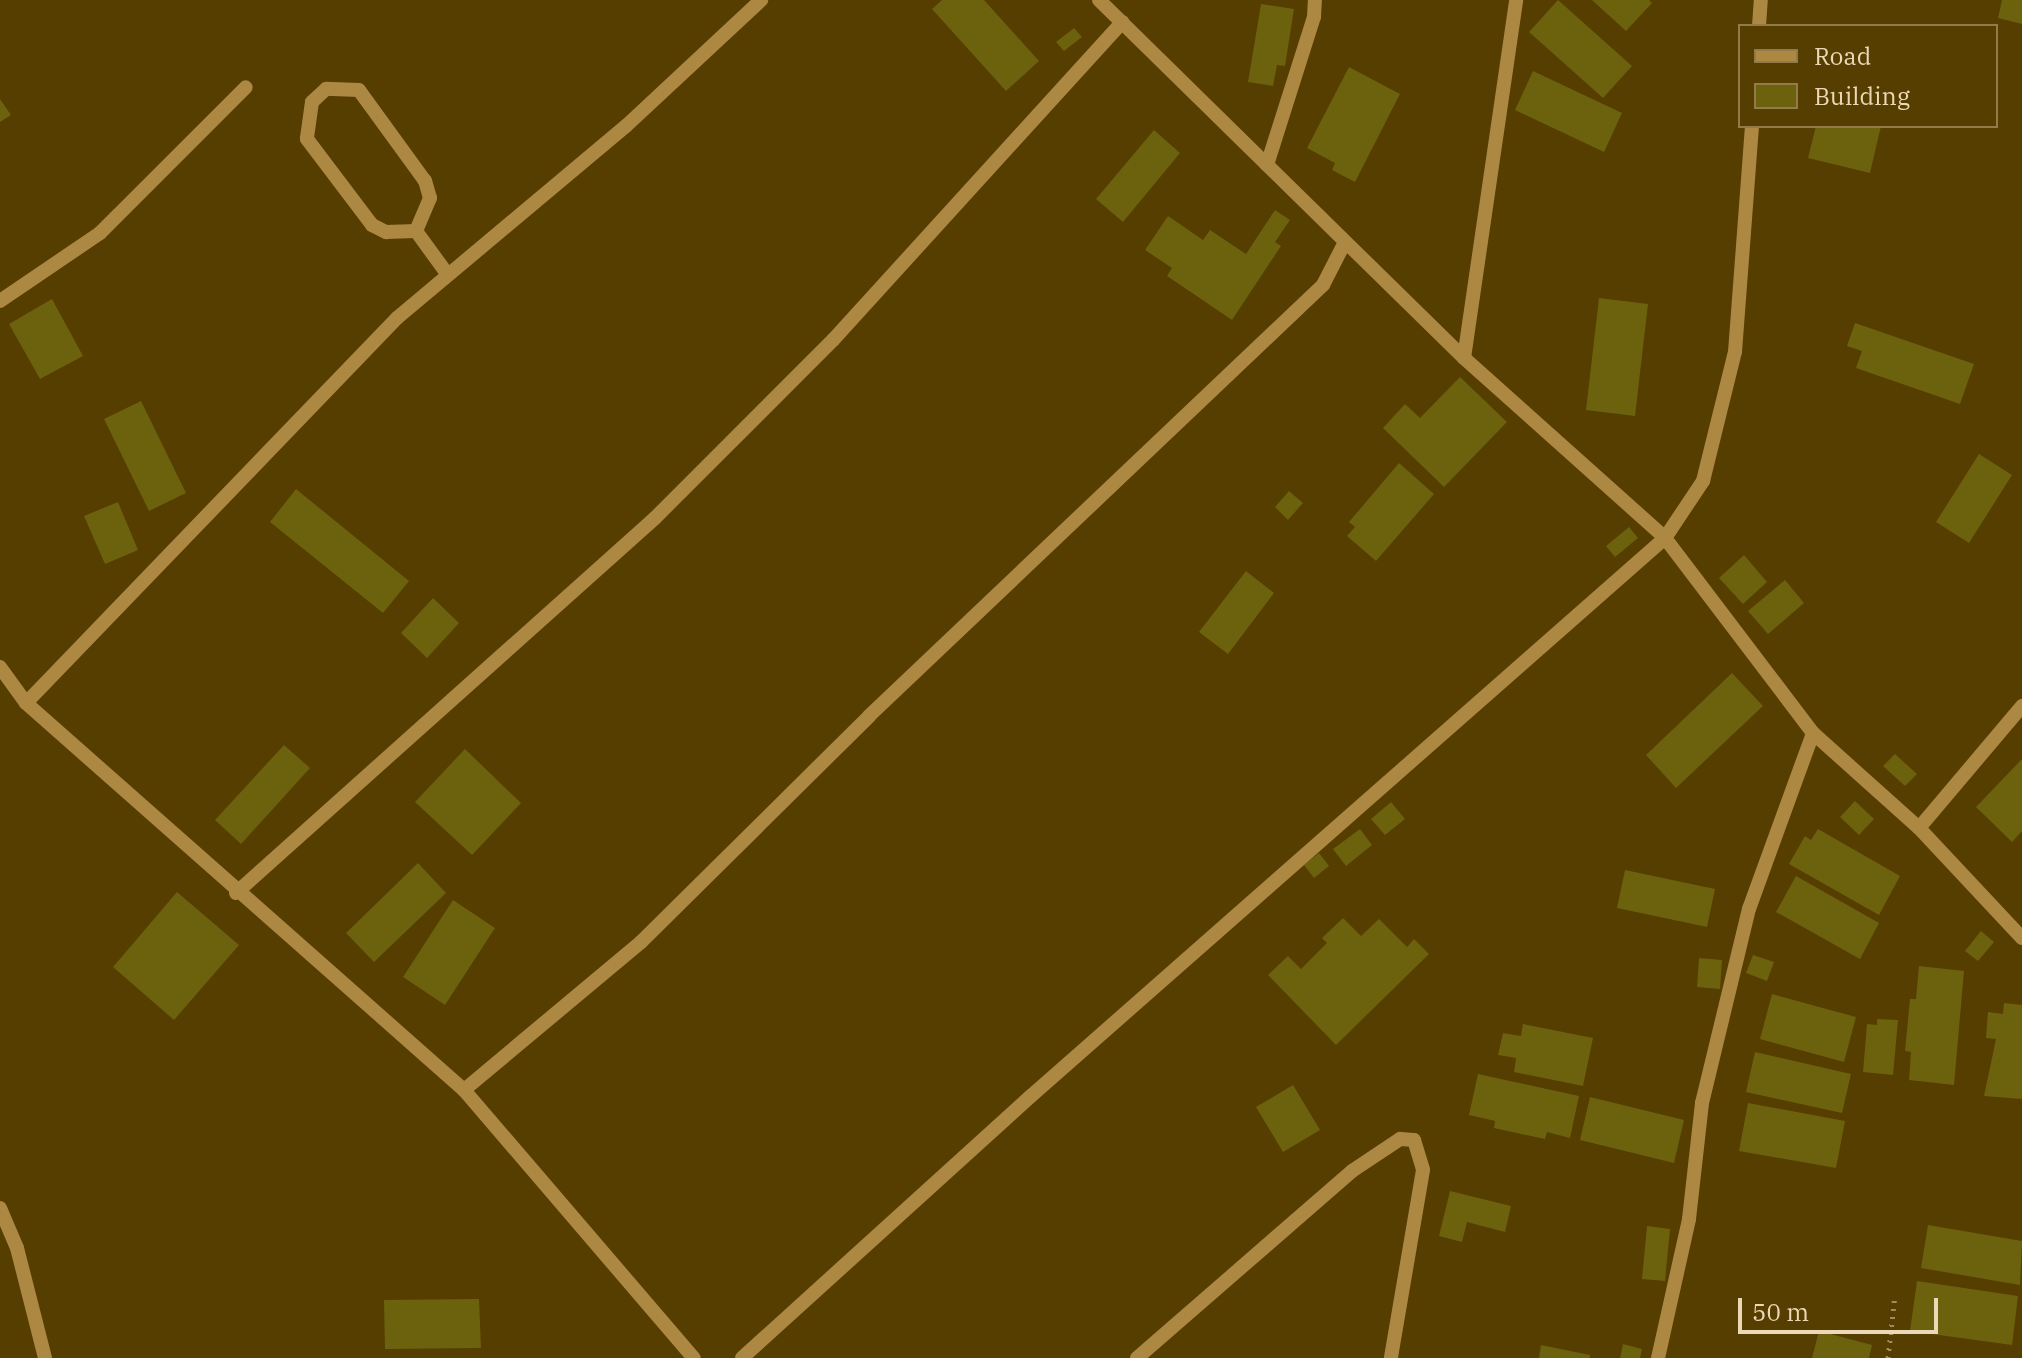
<!DOCTYPE html>
<style>
body{margin:0}
#map{position:relative;width:2022px;height:1358px;overflow:hidden;background:#563d00;font-family:"IBM Plex Serif",serif}
div>[style]{position:absolute}
[style*='--x']{left:calc(var(--x)*1px);top:calc(var(--y)*1px);width:calc(var(--w)*1px);rotate:calc(var(--a)*1deg)}
.building>*{inset:0;background:#6c620d}
.path>*{height:5px;margin-top:-2.5px;transform-origin:0;background:repeating-linear-gradient(90deg,#a18b5c 0 2px,transparent 0 8px)}
.minor>*{height:14px;margin:-7px;padding:0 7px;transform-origin:7px;border-radius:7px;background:#ac8843}
span{translate:-50% -50%;white-space:nowrap;text-align:center;line-height:1.15;-webkit-text-stroke:8px #563d00;paint-order:stroke}
.legend{position:absolute;left:1738px;top:24px;width:260px;height:104px;box-sizing:border-box;background:#563d00;border:2px solid #927b49;margin:0;padding:10px 14px;list-style:none;font-size:24px;color:#ebd8b7}
.legend li{display:flex;align-items:center;gap:16px;height:40px}
.legend b{width:40px;border:2px solid #927b49}
.scale{position:absolute;left:1738px;top:1298px;width:200px;height:36px;box-sizing:border-box;border:4px solid #ebd8b7;border-top:0;padding-left:10px;font-size:24px;line-height:28px;white-space:nowrap;color:#ebd8b7;-webkit-text-stroke:6px #563d00;paint-order:stroke}
</style>
<div id="map">
<div class="building">
<i style="clip-path:polygon(942px 0,984px 0,1039px 61px,1006px 91px,932px 9px)"></i>
<i style="clip-path:polygon(1558px 0,1632px 66px,1603px 98px,1529px 32px)"></i>
<i style="clip-path:polygon(1592px 0,1649px 0,1652px 3px,1626px 31px)"></i>
<i style="clip-path:polygon(2002px 0,2022px 0,2022px 24px,1998px 18px)"></i>
<i style="clip-path:polygon(1261px 4px,1294px 9px,1285px 66px,1277px 65px,1273px 86px,1248px 82px)"></i>
<i style="clip-path:polygon(1074px 28px,1082px 37px,1064px 51px,1056px 42px)"></i>
<i style="clip-path:polygon(1349px 67px,1400px 94px,1355px 182px,1332px 170px,1335px 163px,1307px 148px)"></i>
<i style="clip-path:polygon(1533px 71px,1622px 113px,1604px 152px,1515px 110px)"></i>
<i style="clip-path:polygon(0 99px,11px 115px,0 122px)"></i>
<i style="clip-path:polygon(1816px 126px,1881px 126px,1870px 173px,1808px 158px)"></i>
<i style="clip-path:polygon(1154px 130px,1180px 153px,1123px 222px,1096px 199px)"></i>
<i style="clip-path:polygon(1275px 210px,1290px 220px,1275px 242px,1281px 246px,1232px 320px,1167px 276px,1172px 268px,1145px 250px,1168px 216px,1203px 240px,1210px 230px,1246px 254px)"></i>
<i style="clip-path:polygon(1599px 298px,1648px 304px,1635px 416px,1586px 410px)"></i>
<i style="clip-path:polygon(52px 299px,83px 356px,40px 379px,9px 324px)"></i>
<i style="clip-path:polygon(1855px 323px,1974px 364px,1960px 404px,1856px 368px,1862px 351px,1847px 346px)"></i>
<i style="clip-path:polygon(1460px 377px,1507px 422px,1444px 487px,1383px 428px,1405px 404px,1420px 418px)"></i>
<i style="clip-path:polygon(141px 401px,186px 493px,149px 511px,104px 419px)"></i>
<i style="clip-path:polygon(1979px 454px,2012px 475px,1969px 543px,1936px 522px)"></i>
<i style="clip-path:polygon(1399px 463px,1434px 494px,1376px 561px,1347px 536px,1355px 527px,1349px 522px)"></i>
<i style="clip-path:polygon(296px 489px,409px 581px,383px 613px,270px 522px)"></i>
<i style="clip-path:polygon(1289px 491px,1303px 503px,1288px 520px,1275px 507px)"></i>
<i style="clip-path:polygon(118px 502px,138px 550px,105px 564px,84px 516px)"></i>
<i style="clip-path:polygon(1629px 527px,1638px 538px,1615px 557px,1606px 546px)"></i>
<i style="clip-path:polygon(1744px 555px,1767px 582px,1743px 604px,1719px 578px)"></i>
<i style="clip-path:polygon(1246px 571px,1274px 593px,1228px 654px,1199px 632px)"></i>
<i style="clip-path:polygon(1785px 580px,1804px 603px,1768px 634px,1748px 611px)"></i>
<i style="clip-path:polygon(433px 598px,459px 623px,427px 658px,401px 633px)"></i>
<i style="clip-path:polygon(1732px 673px,1763px 706px,1676px 788px,1646px 755px)"></i>
<i style="clip-path:polygon(284px 745px,310px 768px,241px 844px,215px 820px)"></i>
<i style="clip-path:polygon(465px 749px,521px 803px,472px 855px,415px 802px)"></i>
<i style="clip-path:polygon(1895px 754px,1917px 774px,1905px 786px,1883px 766px)"></i>
<i style="clip-path:polygon(2022px 759px,2022px 831px,2012px 842px,1976px 807px)"></i>
<i style="clip-path:polygon(1855px 801px,1874px 819px,1859px 835px,1840px 817px)"></i>
<i style="clip-path:polygon(1391px 802px,1405px 819px,1385px 835px,1371px 819px)"></i>
<i style="clip-path:polygon(1360px 829px,1372px 845px,1346px 866px,1333px 849px)"></i>
<i style="clip-path:polygon(1818px 829px,1900px 876px,1879px 915px,1789px 864px,1805px 836px,1811px 840px)"></i>
<i style="clip-path:polygon(1319px 853px,1329px 866px,1314px 878px,1304px 865px)"></i>
<i style="clip-path:polygon(418px 863px,446px 893px,374px 962px,346px 933px)"></i>
<i style="clip-path:polygon(1625px 870px,1715px 889px,1707px 927px,1617px 908px)"></i>
<i style="clip-path:polygon(1796px 876px,1879px 923px,1860px 959px,1776px 912px)"></i>
<i style="clip-path:polygon(177px 892px,239px 945px,174px 1020px,113px 967px)"></i>
<i style="clip-path:polygon(453px 900px,495px 928px,445px 1005px,403px 977px)"></i>
<i style="clip-path:polygon(1343px 918px,1361px 936px,1379px 919px,1407px 947px,1414px 939px,1429px 954px,1336px 1045px,1268px 975px,1288px 956px,1301px 969px,1327px 943px,1322px 938px)"></i>
<i style="clip-path:polygon(1981px 931px,1994px 942px,1978px 961px,1965px 951px)"></i>
<i style="clip-path:polygon(1753px 955px,1774px 962px,1767px 981px,1746px 973px)"></i>
<i style="clip-path:polygon(1699px 958px,1722px 960px,1720px 989px,1697px 987px)"></i>
<i style="clip-path:polygon(1919px 966px,1964px 971px,1954px 1085px,1909px 1080px,1911px 1052px,1905px 1051px,1910px 999px,1916px 999px)"></i>
<i style="clip-path:polygon(1772px 994px,1856px 1017px,1844px 1062px,1760px 1039px)"></i>
<i style="clip-path:polygon(2004px 1003px,2022px 1005px,2022px 1099px,1984px 1096px,1996px 1039px,1986px 1038px,1988px 1012px,2003px 1014px)"></i>
<i style="clip-path:polygon(1877px 1019px,1898px 1020px,1893px 1075px,1863px 1072px,1867px 1024px,1877px 1025px)"></i>
<i style="clip-path:polygon(1523px 1024px,1593px 1038px,1583px 1086px,1514px 1072px,1516px 1058px,1498px 1055px,1503px 1033px,1521px 1036px)"></i>
<i style="clip-path:polygon(1755px 1052px,1851px 1074px,1842px 1113px,1746px 1092px)"></i>
<i style="clip-path:polygon(1478px 1074px,1579px 1096px,1570px 1138px,1547px 1132px,1545px 1139px,1494px 1128px,1495px 1121px,1469px 1115px)"></i>
<i style="clip-path:polygon(1293px 1085px,1320px 1130px,1283px 1152px,1256px 1107px)"></i>
<i style="clip-path:polygon(1590px 1097px,1684px 1120px,1674px 1163px,1580px 1140px)"></i>
<i style="clip-path:polygon(1748px 1103px,1845px 1121px,1836px 1168px,1739px 1151px)"></i>
<i style="clip-path:polygon(1450px 1191px,1511px 1206px,1505px 1232px,1467px 1222px,1462px 1242px,1439px 1236px)"></i>
<i style="clip-path:polygon(1928px 1225px,2022px 1241px,2020px 1285px,1921px 1268px)"></i>
<i style="clip-path:polygon(1647px 1226px,1670px 1229px,1665px 1281px,1642px 1279px)"></i>
<i style="clip-path:polygon(1917px 1281px,2018px 1296px,2012px 1345px,1910px 1331px)"></i>
<i style="clip-path:polygon(479px 1299px,481px 1348px,385px 1349px,384px 1300px)"></i>
<i style="clip-path:polygon(1819px 1331px,1872px 1345px,1869px 1358px,1812px 1358px)"></i>
<i style="clip-path:polygon(1623px 1344px,1642px 1349px,1640px 1358px,1620px 1358px)"></i>
<i style="clip-path:polygon(1541px 1345px,1590px 1355px,1590px 1358px,1539px 1358px)"></i>
</div>
<div class="path">
<i style="--x:1888;--y:1358;--w:63;--a:-83.7"></i>
</div>
<div class="minor">
<i style="--x:1099;--y:0;--w:511;--a:44.45"></i>
<i style="--x:1464;--y:358;--w:270;--a:41.8"></i>
<i style="--x:1665;--y:538;--w:245;--a:52.8"></i>
<i style="--x:1813;--y:733;--w:142;--a:41.9"></i>
<i style="--x:1919;--y:828;--w:151;--a:46.9"></i>
<i style="--x:1759;--y:26;--w:26;--a:-86"></i>
<i style="--x:1267;--y:165;--w:155;--a:-72.4"></i>
<i style="--x:1314;--y:17;--w:17;--a:-87"></i>
<i style="--x:416;--y:231;--w:36;--a:-67"></i>
<i style="--x:430;--y:198;--w:18;--a:-106"></i>
<i style="--x:425;--y:181;--w:112;--a:-126"></i>
<i style="--x:359;--y:90;--w:33;--a:-178"></i>
<i style="--x:326;--y:89;--w:19;--a:137"></i>
<i style="--x:312;--y:102;--w:37;--a:98"></i>
<i style="--x:307;--y:139;--w:108;--a:52.9"></i>
<i style="--x:372;--y:225;--w:16;--a:27"></i>
<i style="--x:386;--y:232;--w:30;--a:-2"></i>
<i style="--x:416;--y:231;--w:54;--a:54"></i>
<i style="--x:0;--y:301;--w:121;--a:-34.2"></i>
<i style="--x:100;--y:233;--w:206;--a:-45"></i>
<i style="--x:1464;--y:358;--w:362;--a:-81.7"></i>
<i style="--x:0;--y:667;--w:44;--a:54.2"></i>
<i style="--x:26;--y:703;--w:584;--a:41.46"></i>
<i style="--x:464;--y:1090;--w:353;--a:49.4"></i>
<i style="--x:26;--y:703;--w:535;--a:-46.06"></i>
<i style="--x:397;--y:318;--w:299;--a:-40"></i>
<i style="--x:626;--y:126;--w:185;--a:-43"></i>
<i style="--x:1919;--y:828;--w:160;--a:-49.8"></i>
<i style="--x:236;--y:893;--w:562;--a:-41.83"></i>
<i style="--x:655;--y:518;--w:252;--a:-45"></i>
<i style="--x:833;--y:340;--w:430;--a:-47.7"></i>
<i style="--x:464;--y:1090;--w:231;--a:-39.9"></i>
<i style="--x:641;--y:942;--w:321;--a:-44.7"></i>
<i style="--x:869;--y:716;--w:626;--a:-43.51"></i>
<i style="--x:1323;--y:285;--w:48;--a:-62.9"></i>
<i style="--x:0;--y:1208;--w:43;--a:67"></i>
<i style="--x:17;--y:1248;--w:114;--a:75.7"></i>
<i style="--x:742;--y:1358;--w:390;--a:-42.2"></i>
<i style="--x:1031;--y:1096;--w:845;--a:-41.35"></i>
<i style="--x:1665;--y:538;--w:69;--a:-56.3"></i>
<i style="--x:1703;--y:481;--w:133;--a:-76.1"></i>
<i style="--x:1735;--y:352;--w:227;--a:-85.7"></i>
<i style="--x:1137;--y:1358;--w:285;--a:-41"></i>
<i style="--x:1352;--y:1171;--w:58;--a:-33.7"></i>
<i style="--x:1400;--y:1139;--w:14;--a:4"></i>
<i style="--x:1414;--y:1140;--w:31;--a:73"></i>
<i style="--x:1423;--y:1170;--w:191;--a:99.7"></i>
<i style="--x:1658;--y:1358;--w:142;--a:-77.4"></i>
<i style="--x:1689;--y:1219;--w:117;--a:-83.6"></i>
<i style="--x:1702;--y:1103;--w:200;--a:-76.4"></i>
<i style="--x:1749;--y:909;--w:187;--a:-70"></i>
</div>
<ul class="legend">
<li><b style="height:10px;background:#ac8843"></b>Road</li>
<li><b style="height:22px;background:#6c620d"></b>Building</li>
</ul>
<div class="scale">50 m</div>
</div>
